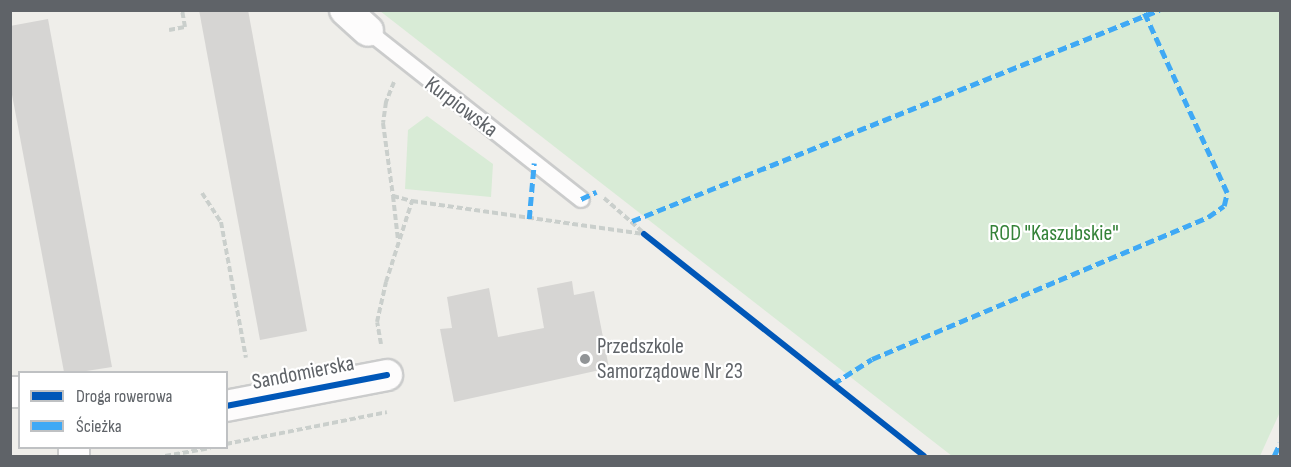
<!DOCTYPE html>
<meta charset="utf-8">
<style>
body{margin:0}
#map{position:relative;width:1291px;height:467px;overflow:hidden;background:#efeeea;font-family:"Sofia Sans Condensed",sans-serif}
div>[style]{position:absolute}
[style*='--x']{left:calc(var(--x)*1px);top:calc(var(--y)*1px);width:calc(var(--w)*1px);rotate:calc(var(--a)*1deg)}
.green>*{inset:0;background:#d8ebd6}
.building>*{inset:0;background:#d6d5d3}
.path>*{height:4px;margin-top:-2px;transform-origin:0;background:repeating-linear-gradient(90deg,#cacfcc 0 6px,transparent 0 9px)}
.roads{filter:drop-shadow(2px 0 #cbcccc) drop-shadow(-2px 0 #cbcccc) drop-shadow(0 2px #cbcccc) drop-shadow(0 -2px #cbcccc)}
.lane>*{height:15px;margin:-7.5px;padding:0 7.5px;transform-origin:7.5px;border-radius:7.5px;background:#fdfcfc}
.street>*{height:30px;margin:-15px;padding:0 15px;transform-origin:15px;border-radius:15px;background:#fdfcfc}
.quiet>*{height:4.5px;margin-top:-2.25px;transform-origin:0;background:repeating-linear-gradient(90deg,#3fa9f5 0 9px,transparent 0 13.5px)}
.cycleway>*{height:6px;margin:-3px;padding:0 3px;transform-origin:3px;border-radius:3px;background:#0057b8}
.dots>*{width:16px;height:16px;translate:-50% -50%;box-sizing:border-box;border:3px solid #fff;border-radius:50%}
span{translate:-50% -50%;white-space:nowrap;text-align:center;line-height:1.15;-webkit-text-stroke:4.5px #fff;paint-order:stroke}
.street-label{font-size:22px;color:#5f6368}
.park-label{font-size:22px;color:#348238}
.poi-label{font-size:22px;color:#5f6368}
.left{translate:0 -50%;text-align:left}
.frame{position:absolute;inset:0;border:12px solid #5f6368;pointer-events:none}
.legend{position:absolute;left:18px;top:371px;width:210px;height:78px;box-sizing:border-box;background:#fff;border:2px solid #bfc1c3;margin:0;padding:8px 10px;list-style:none;font-size:18px;color:#5f6368}
.legend li{display:flex;align-items:center;gap:12px;height:30px}
.legend b{width:30px;border:2px solid #bfc1c3}
</style>
<div id="map">
<div class="green">
<i style="clip-path:polygon(380px 11px,1280px 11px,1280px 412px,1260px 456px,952px 456px)"></i>
<i style="clip-path:polygon(427px 116px,493px 164px,491px 197px,405px 189px,408px 130px)"></i>
</div>
<div class="building">
<i style="clip-path:polygon(199px 10px,248px 10px,307px 331px,260px 340px)"></i>
<i style="clip-path:polygon(48px 19px,112px 367px,80px 372px,64px 372px,10px 84px,10px 26px)"></i>
<i style="clip-path:polygon(572px 281px,574px 295px,594px 291px,609px 368px,454px 402px,440px 329px,452px 328px,447px 297px,489px 288px,498px 337px,544px 328px,537px 288px)"></i>
</div>
<div class="path">
<i style="--x:169;--y:30;--w:16;--a:-11"></i>
<i style="--x:185;--y:27;--w:17;--a:-100"></i>
<i style="--x:394;--y:82;--w:22;--a:112"></i>
<i style="--x:386;--y:102;--w:21;--a:98"></i>
<i style="--x:383;--y:123;--w:74;--a:82.2"></i>
<i style="--x:393;--y:196;--w:20;--a:15"></i>
<i style="--x:202;--y:193;--w:35;--a:57"></i>
<i style="--x:221;--y:222;--w:138;--a:79.6"></i>
<i style="--x:393;--y:196;--w:44;--a:83.5"></i>
<i style="--x:604;--y:198;--w:53;--a:41.2"></i>
<i style="--x:381;--y:344;--w:22;--a:-100"></i>
<i style="--x:377;--y:322;--w:41;--a:-77.3"></i>
<i style="--x:386;--y:282;--w:85;--a:-72.2"></i>
<i style="--x:412;--y:201;--w:234;--a:8.1"></i>
<i style="--x:226;--y:444;--w:164;--a:-11.2"></i>
<i style="--x:165;--y:456;--w:46;--a:-10.1"></i>
</div>
<div class="roads">
<div class="lane">
<i style="--x:368;--y:31;--w:271;--a:38.3"></i>
</div>
<div class="street">
<i style="--x:345;--y:10;--w:31;--a:42"></i>
<i style="--x:10;--y:392;--w:10;--a:0"></i>
<i style="--x:226;--y:406;--w:164;--a:-10.9"></i>
<i style="--x:74;--y:448;--w:8;--a:90"></i>
</div>
</div>
<div class="quiet">
<i style="--x:581;--y:199;--w:17;--a:-25"></i>
<i style="--x:529;--y:219;--w:56;--a:-84.9"></i>
<i style="--x:632;--y:221;--w:568;--a:-21.82"></i>
<i style="--x:833;--y:384;--w:46;--a:-32.7"></i>
<i style="--x:872;--y:359;--w:365;--a:-22.9"></i>
<i style="--x:1208;--y:217;--w:19;--a:-35"></i>
<i style="--x:1224;--y:206;--w:13;--a:-77"></i>
<i style="--x:1227;--y:193;--w:201;--a:-114.7"></i>
<i style="--x:1274;--y:456;--w:14;--a:-65"></i>
</div>
<div class="cycleway">
<i style="--x:644;--y:234;--w:357;--a:38.4"></i>
<i style="--x:226;--y:406;--w:164;--a:-10.9"></i>
</div>
<div class="dots">
<i style="left:585px;top:359px;background:#919496"></i>
</div>
<div class="street-label">
<span style="left:461px;top:107px;rotate:37deg">Kurpiowska</span>
<span style="left:303px;top:373px;rotate:-11deg">Sandomierska</span>
</div>
<div class="park-label">
<span style="left:1054px;top:234px">ROD "Kaszubskie"</span>
</div>
<div class="poi-label">
<span class="left" style="left:597px;top:359px">Przedszkole<br>Samorządowe Nr 23</span>
</div>
<div class="frame"></div>
<ul class="legend">
<li><b style="height:8px;background:#0057b8"></b>Droga rowerowa</li>
<li><b style="height:8px;background:#3fa9f5"></b>Ścieżka</li>
</ul>
</div>
